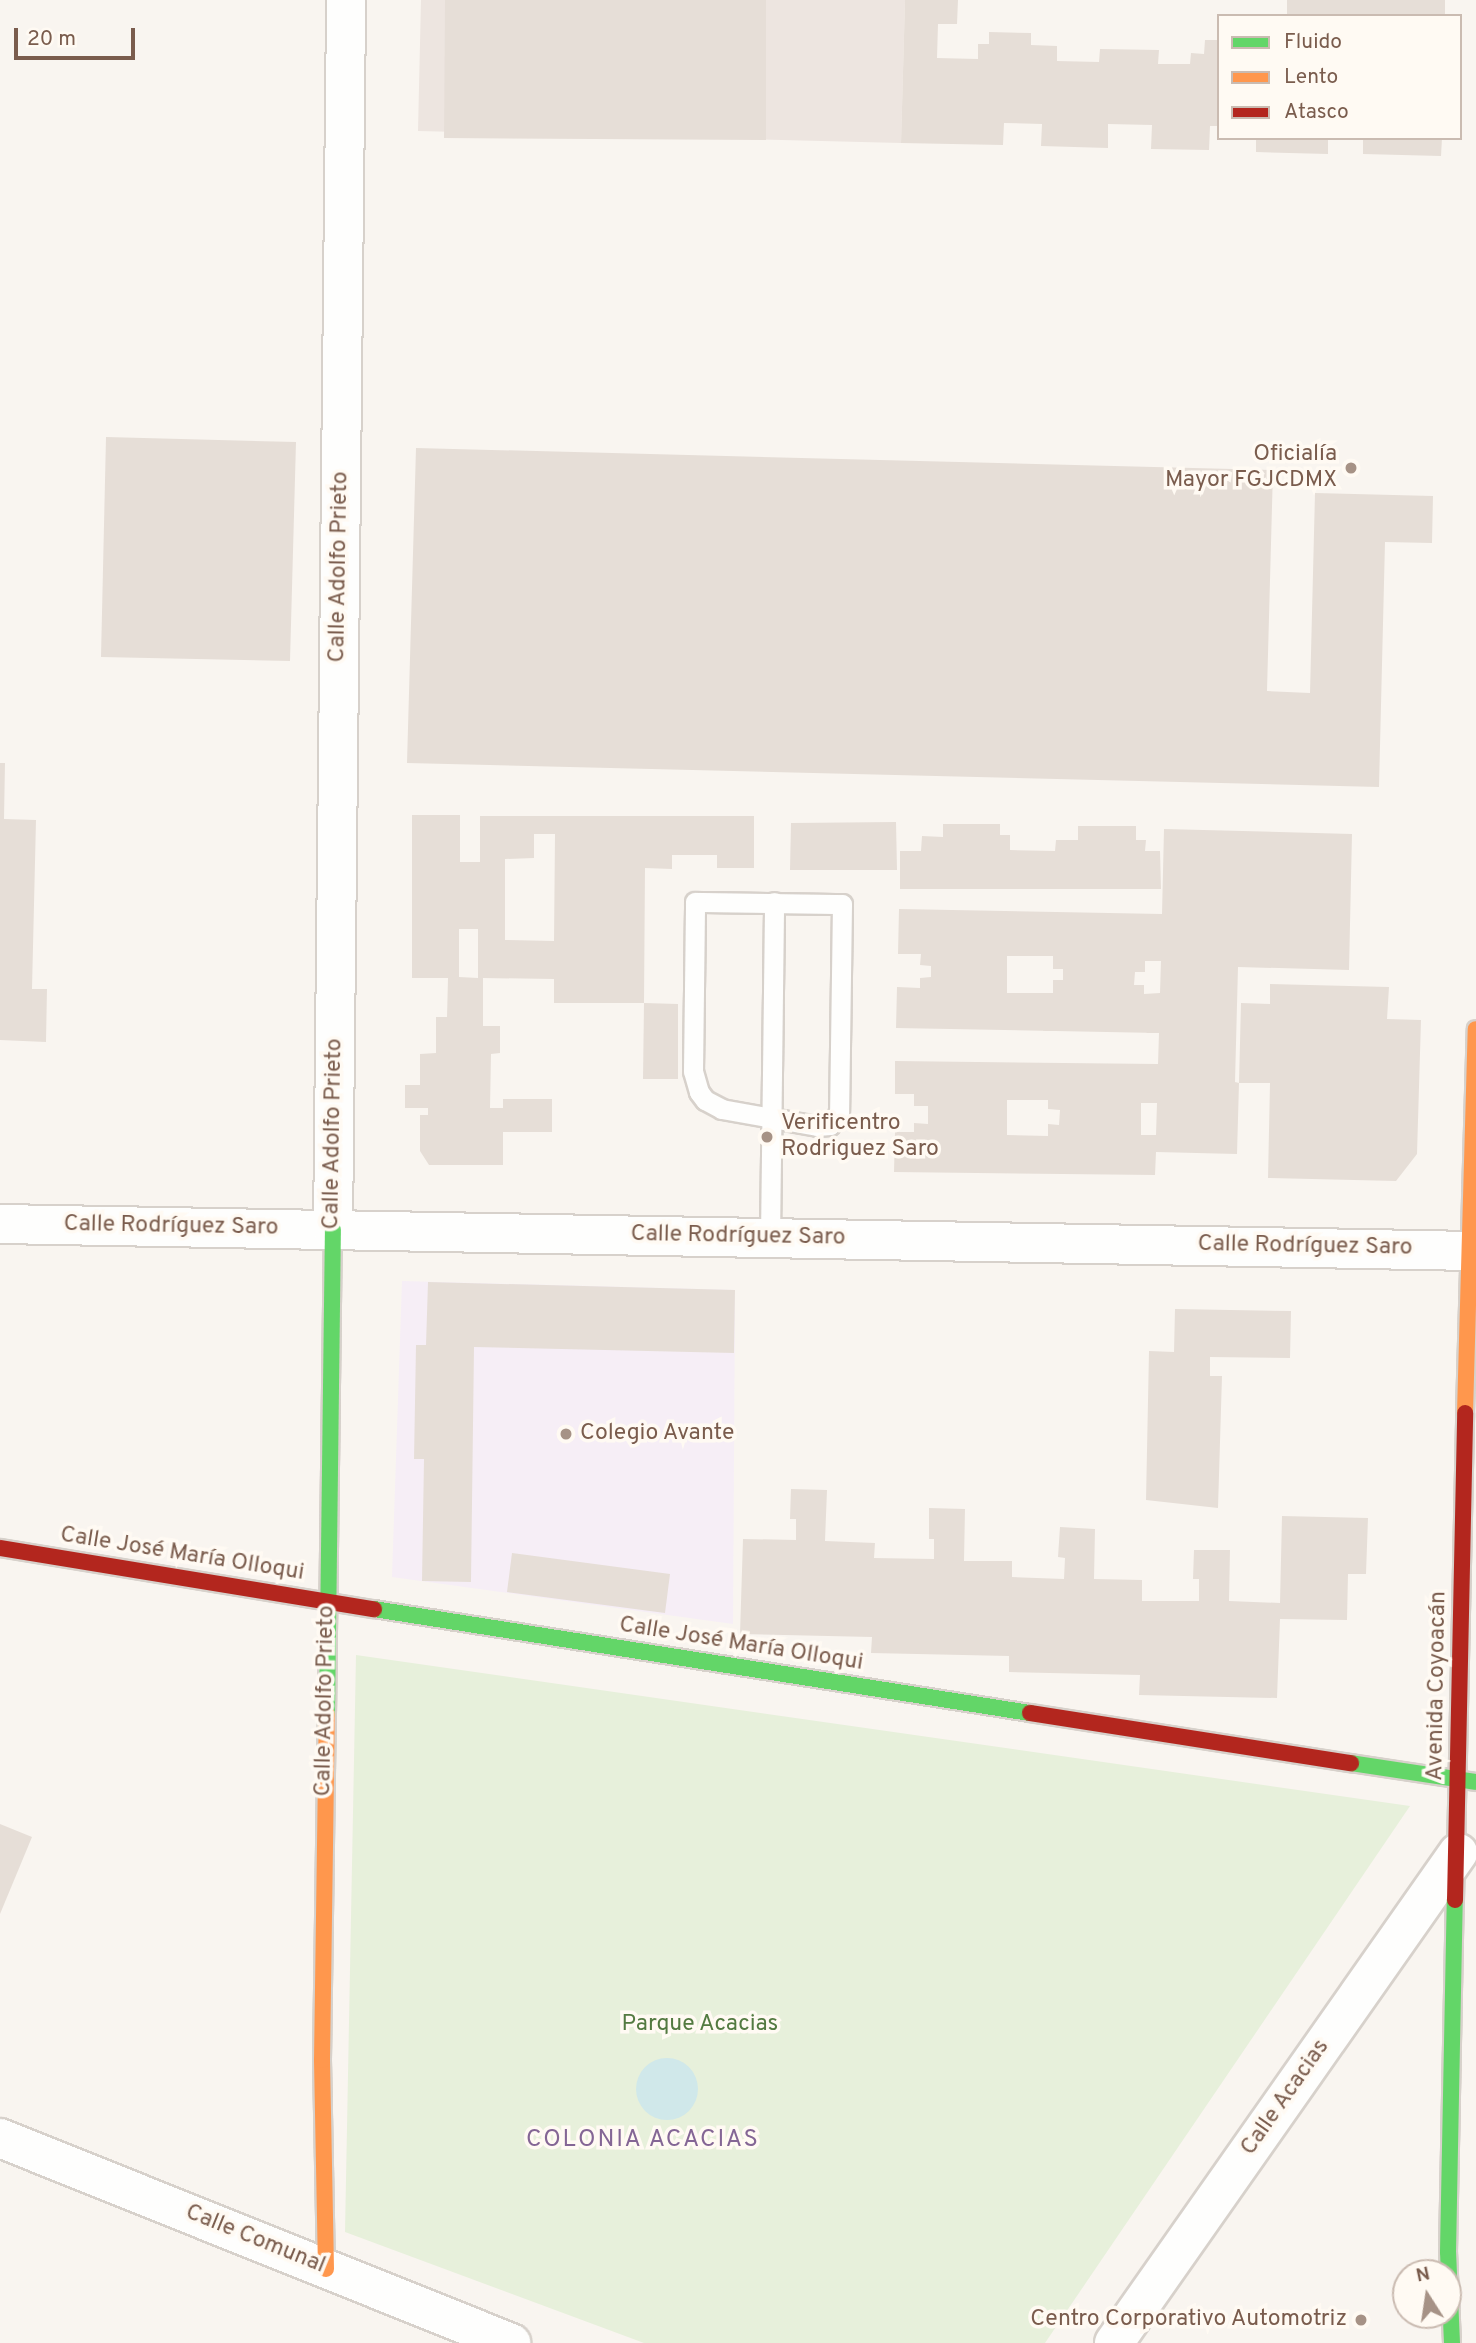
<!DOCTYPE html>
<meta charset="utf-8">
<style>
body{margin:0}
#map{position:relative;width:1476px;height:2343px;overflow:hidden;background:#f9f5f0;font-family:Overpass,sans-serif}
div>[style]{position:absolute}
[style*='--x']{left:calc(var(--x)*1px);top:calc(var(--y)*1px);width:calc(var(--w)*1px);rotate:calc(var(--a)*1deg)}
.industrial>*{inset:0;background:#ede5e0}
.education>*{inset:0;background:#f6eef6}
.green>*{inset:0;background:#e7f0db}
.water>*{inset:0;background:#d0e8ea}
.round{border-radius:50%}
.building>*{inset:0;background:#e6ded7}
.roads{filter:drop-shadow(2px 0 #d7d1cb) drop-shadow(-2px 0 #d7d1cb) drop-shadow(0 2px #d7d1cb) drop-shadow(0 -2px #d7d1cb)}
.lane>*{height:19px;margin:-9.5px;padding:0 9.5px;transform-origin:9.5px;border-radius:9.5px;background:#fefefd}
.street>*{height:38px;margin:-19px;padding:0 19px;transform-origin:19px;border-radius:19px;background:#fefefd}
.fast>*{height:16px;margin:-8px;padding:0 8px;transform-origin:8px;border-radius:8px;background:#63d668}
.slow>*{height:16px;margin:-8px;padding:0 8px;transform-origin:8px;border-radius:8px;background:#ff974d}
.jam>*{height:16px;margin:-8px;padding:0 8px;transform-origin:8px;border-radius:8px;background:#b3261e}
.dots>*{width:19px;height:19px;translate:-50% -50%;box-sizing:border-box;border:4px solid #fffaf3;border-radius:50%}
span{translate:-50% -50%;white-space:nowrap;text-align:center;line-height:1.15;-webkit-text-stroke:7px #fffaf3;paint-order:stroke}
.poi-label{font-size:23px;color:#7a5c4d}
.right{translate:-100% -50%;text-align:right}
.left{translate:0 -50%;text-align:left}
.street-label{font-size:23px;color:#7a5c4d}
.park-label{font-size:23px;color:#537a41}
.neighbourhood-label{font-size:24px;color:#846695;letter-spacing:2px}
.legend{position:absolute;left:1217px;top:14px;width:245px;height:126px;box-sizing:border-box;background:#fffaf3;border:2px solid #cabbb1;margin:0;padding:9px 12px;list-style:none;font-size:21px;color:#7a5c4d}
.legend li{display:flex;align-items:center;gap:14px;height:35px}
.legend b{width:35px;border:2px solid #cabbb1}
.north{position:absolute;left:1392px;top:2259px;width:70px;height:70px;box-sizing:border-box;background:#fffaf3;border:2px solid #cabbb1;border-radius:50%;rotate:348deg;font-size:19px;font-weight:700;line-height:28px;text-align:center;color:#7a5c4d}
.north::after{content:'';display:block;margin:auto;width:24px;height:32px;background:#a69286;clip-path:polygon(50% 0,100% 100%,50% 72%,0 100%)}
.scale{position:absolute;left:14px;top:28px;width:121px;height:32px;box-sizing:border-box;border:4px solid #7a5c4d;border-top:0;padding-left:9px;font-size:21px;line-height:24px;white-space:nowrap;color:#7a5c4d;-webkit-text-stroke:5px #fffaf3;paint-order:stroke}
</style>
<div id="map">
<div class="industrial">
<i style="clip-path:polygon(421px 0,905px 0,901px 143px,418px 131px)"></i>
</div>
<div class="education">
<i style="clip-path:polygon(402px 1281px,735px 1290px,733px 1624px,392px 1577px)"></i>
</div>
<div class="green">
<i style="clip-path:polygon(356px 1655px,1410px 1806px,1045px 2343px,644px 2343px,345px 2232px)"></i>
</div>
<div class="water">
<i class="round" style="left:636px;top:2058px;width:62px;height:62px"></i>
</div>
<div class="building">
<i style="clip-path:polygon(445px 0,766px 0,766px 140px,444px 138px)"></i>
<i style="clip-path:polygon(905px 0,958px 0,957px 24px,938px 24px,937px 58px,978px 59px,978px 44px,989px 44px,989px 32px,1031px 33px,1031px 45px,1057px 46px,1057px 61px,1099px 62px,1100px 49px,1159px 50px,1158px 64px,1190px 64px,1191px 53px,1204px 54px,1205px 40px,1219px 40px,1219px 126px,1210px 126px,1209px 150px,1151px 149px,1152px 125px,1108px 124px,1108px 148px,1041px 146px,1042px 124px,1004px 123px,1003px 145px,901px 143px)"></i>
<i style="clip-path:polygon(1287px 0,1445px 0,1445px 16px,1287px 16px)"></i>
<i style="clip-path:polygon(1256px 138px,1328px 138px,1328px 154px,1256px 152px)"></i>
<i style="clip-path:polygon(1363px 138px,1442px 138px,1441px 156px,1363px 154px)"></i>
<i style="clip-path:polygon(106px 437px,296px 442px,290px 661px,101px 657px)"></i>
<i style="clip-path:polygon(416px 448px,1273px 470px,1267px 691px,1310px 693px,1315px 493px,1433px 496px,1432px 543px,1385px 542px,1379px 787px,407px 763px)"></i>
<i style="clip-path:polygon(0 763px,5px 763px,4px 819px,36px 820px,32px 989px,47px 989px,46px 1042px,0 1040px)"></i>
<i style="clip-path:polygon(evenodd,412px 815px,460px 815px,460px 862px,480px 862px,480px 816px,754px 816px,754px 868px,717px 868px,717px 855px,672px 855px,672px 869px,645px 868px,644px 1003px,554px 1003px,554px 979px,483px 978px,483px 1026px,500px 1026px,500px 1053px,491px 1054px,490px 1108px,503px 1108px,503px 1099px,552px 1099px,552px 1132px,503px 1132px,503px 1165px,429px 1165px,420px 1151px,420px 1115px,428px 1115px,428px 1108px,405px 1108px,405px 1085px,420px 1085px,420px 1054px,436px 1053px,436px 1017px,447px 1017px,448px 978px,412px 978px,412px 815px,534px 834px,555px 834px,554px 941px,505px 940px,505px 859px,534px 858px,534px 834px,412px 815px,459px 929px,478px 929px,478px 978px,459px 977px,459px 929px)"></i>
<i style="clip-path:polygon(896px 822px,897px 870px,790px 870px,791px 823px)"></i>
<i style="clip-path:polygon(943px 824px,1000px 824px,1000px 835px,1010px 835px,1010px 850px,1055px 851px,1056px 840px,1078px 840px,1078px 826px,1136px 826px,1136px 840px,1146px 840px,1145px 851px,1160px 851px,1161px 889px,900px 889px,900px 851px,921px 851px,922px 836px,943px 837px)"></i>
<i style="clip-path:polygon(evenodd,1164px 829px,1352px 834px,1349px 970px,1238px 967px,1235px 1082px,1239px 1083px,1237px 1154px,1156px 1152px,1155px 1175px,894px 1172px,895px 1132px,914px 1132px,914px 1123px,928px 1124px,928px 1106px,914px 1106px,914px 1094px,895px 1094px,895px 1061px,1158px 1064px,1159px 1033px,896px 1028px,897px 987px,920px 988px,920px 978px,931px 977px,931px 966px,920px 965px,921px 954px,898px 954px,899px 909px,1162px 914px,1164px 829px,1007px 956px,1053px 956px,1053px 969px,1063px 969px,1063px 980px,1053px 980px,1053px 993px,1007px 993px,1007px 956px,1164px 829px,1145px 961px,1161px 961px,1160px 993px,1144px 994px,1144px 985px,1134px 985px,1135px 972px,1145px 972px,1145px 961px,1164px 829px,1007px 1100px,1048px 1100px,1048px 1109px,1060px 1110px,1059px 1125px,1048px 1124px,1048px 1136px,1007px 1135px,1007px 1100px,1164px 829px,1141px 1103px,1157px 1103px,1156px 1135px,1141px 1135px,1141px 1103px)"></i>
<i style="clip-path:polygon(1270px 984px,1389px 987px,1387px 1019px,1421px 1020px,1417px 1154px,1396px 1181px,1268px 1178px,1270px 1083px,1239px 1083px,1241px 1003px,1270px 1004px)"></i>
<i style="clip-path:polygon(644px 1003px,678px 1004px,678px 1079px,643px 1079px)"></i>
<i style="clip-path:polygon(428px 1282px,735px 1290px,734px 1353px,474px 1347px,471px 1582px,422px 1581px,424px 1459px,414px 1459px,416px 1345px,426px 1345px)"></i>
<i style="clip-path:polygon(1175px 1309px,1291px 1311px,1290px 1358px,1210px 1357px,1210px 1376px,1222px 1376px,1218px 1508px,1146px 1500px,1149px 1351px,1174px 1352px)"></i>
<i style="clip-path:polygon(791px 1489px,827px 1490px,825px 1541px,875px 1543px,874px 1558px,934px 1559px,934px 1539px,929px 1539px,929px 1508px,965px 1509px,964px 1561px,1012px 1561px,1012px 1577px,1064px 1579px,1065px 1558px,1058px 1557px,1060px 1527px,1095px 1529px,1094px 1579px,1142px 1580px,1142px 1601px,1199px 1601px,1199px 1579px,1193px 1579px,1194px 1550px,1230px 1550px,1229px 1601px,1280px 1603px,1282px 1516px,1368px 1518px,1366px 1574px,1348px 1574px,1347px 1620px,1280px 1619px,1277px 1698px,1139px 1695px,1140px 1675px,1009px 1672px,1009px 1656px,871px 1653px,872px 1637px,740px 1634px,743px 1539px,796px 1540px,796px 1519px,790px 1519px)"></i>
<i style="clip-path:polygon(512px 1553px,670px 1574px,665px 1613px,507px 1592px)"></i>
<i style="clip-path:polygon(0 1824px,32px 1837px,0 1914px)"></i>
</div>
<div class="roads">
<div class="lane">
<i style="--x:695;--y:902;--w:147;--a:0.8"></i>
<i style="--x:842;--y:904;--w:209;--a:90.8"></i>
<i style="--x:839;--y:1113;--w:15;--a:127"></i>
<i style="--x:830;--y:1125;--w:13;--a:176"></i>
<i style="--x:817;--y:1126;--w:97;--a:-169.9"></i>
<i style="--x:722;--y:1109;--w:19;--a:-152"></i>
<i style="--x:705;--y:1100;--w:10;--a:-127"></i>
<i style="--x:699;--y:1092;--w:22;--a:-106"></i>
<i style="--x:693;--y:1071;--w:169;--a:-89.3"></i>
<i style="--x:770;--y:1237;--w:335;--a:-89.3"></i>
</div>
<div class="street">
<i style="--x:0;--y:1224;--w:1476;--a:1.05"></i>
<i style="--x:333;--y:1230;--w:1230;--a:-89.39"></i>
<i style="--x:0;--y:2138;--w:551;--a:21.86"></i>
<i style="--x:1114;--y:2343;--w:599;--a:-54.93"></i>
</div>
<div class="fast">
<i style="--x:374;--y:1609;--w:664;--a:9.01"></i>
<i style="--x:327;--y:1714;--w:484;--a:-89.3"></i>
<i style="--x:1351;--y:1763;--w:126;--a:8.6"></i>
<i style="--x:1452;--y:2343;--w:91;--a:-92.5"></i>
<i style="--x:1448;--y:2252;--w:352;--a:-88.9"></i>
</div>
<div class="slow">
<i style="--x:1465;--y:1413;--w:384;--a:-88.4"></i>
<i style="--x:326;--y:2269;--w:209;--a:-91.1"></i>
<i style="--x:322;--y:2060;--w:346;--a:-89.2"></i>
</div>
<div class="jam">
<i style="--x:0;--y:1548;--w:379;--a:9.3"></i>
<i style="--x:1030;--y:1713;--w:325;--a:8.9"></i>
<i style="--x:1455;--y:1900;--w:487;--a:-88.8"></i>
</div>
</div>
<div class="dots">
<i style="left:1351px;top:468px;background:#a69286"></i>
<i style="left:767px;top:1137px;background:#a69286"></i>
<i style="left:566px;top:1434px;background:#a69286"></i>
<i style="left:1361px;top:2320px;background:#a69286"></i>
</div>
<div class="poi-label">
<span class="right" style="left:1337px;top:468px">Oficialía<br>Mayor FGJCDMX</span>
<span class="left" style="left:781px;top:1137px">Verificentro<br>Rodriguez Saro</span>
<span class="left" style="left:580px;top:1434px">Colegio Avante</span>
<span class="right" style="left:1347px;top:2320px">Centro Corporativo Automotriz</span>
</div>
<div class="street-label">
<span style="left:340px;top:567px;rotate:-89deg">Calle Adolfo Prieto</span>
<span style="left:334px;top:1134px;rotate:-89deg">Calle Adolfo Prieto</span>
<span style="left:171px;top:1227px;rotate:1deg">Calle Rodríguez Saro</span>
<span style="left:738px;top:1237px;rotate:1deg">Calle Rodríguez Saro</span>
<span style="left:1305px;top:1247px;rotate:1deg">Calle Rodríguez Saro</span>
<span style="left:182px;top:1555px;rotate:9deg">Calle José María Olloqui</span>
<span style="left:741px;top:1645px;rotate:9deg">Calle José María Olloqui</span>
<span style="left:1438px;top:1686px;rotate:-89deg">Avenida Coyoacán</span>
<span style="left:326px;top:1701px;rotate:-89deg">Calle Adolfo Prieto</span>
<span style="left:1286px;top:2098px;rotate:-55deg">Calle Acacias</span>
<span style="left:255px;top:2240px;rotate:22deg">Calle Comunal</span>
</div>
<div class="park-label">
<span style="left:700px;top:2025px">Parque Acacias</span>
</div>
<div class="neighbourhood-label">
<span style="left:643px;top:2141px">COLONIA ACACIAS</span>
</div>
<ul class="legend">
<li><b style="height:9px;background:#63d668"></b>Fluido</li>
<li><b style="height:9px;background:#ff974d"></b>Lento</li>
<li><b style="height:9px;background:#b3261e"></b>Atasco</li>
</ul>
<div class="north">N</div>
<div class="scale">20 m</div>
</div>
